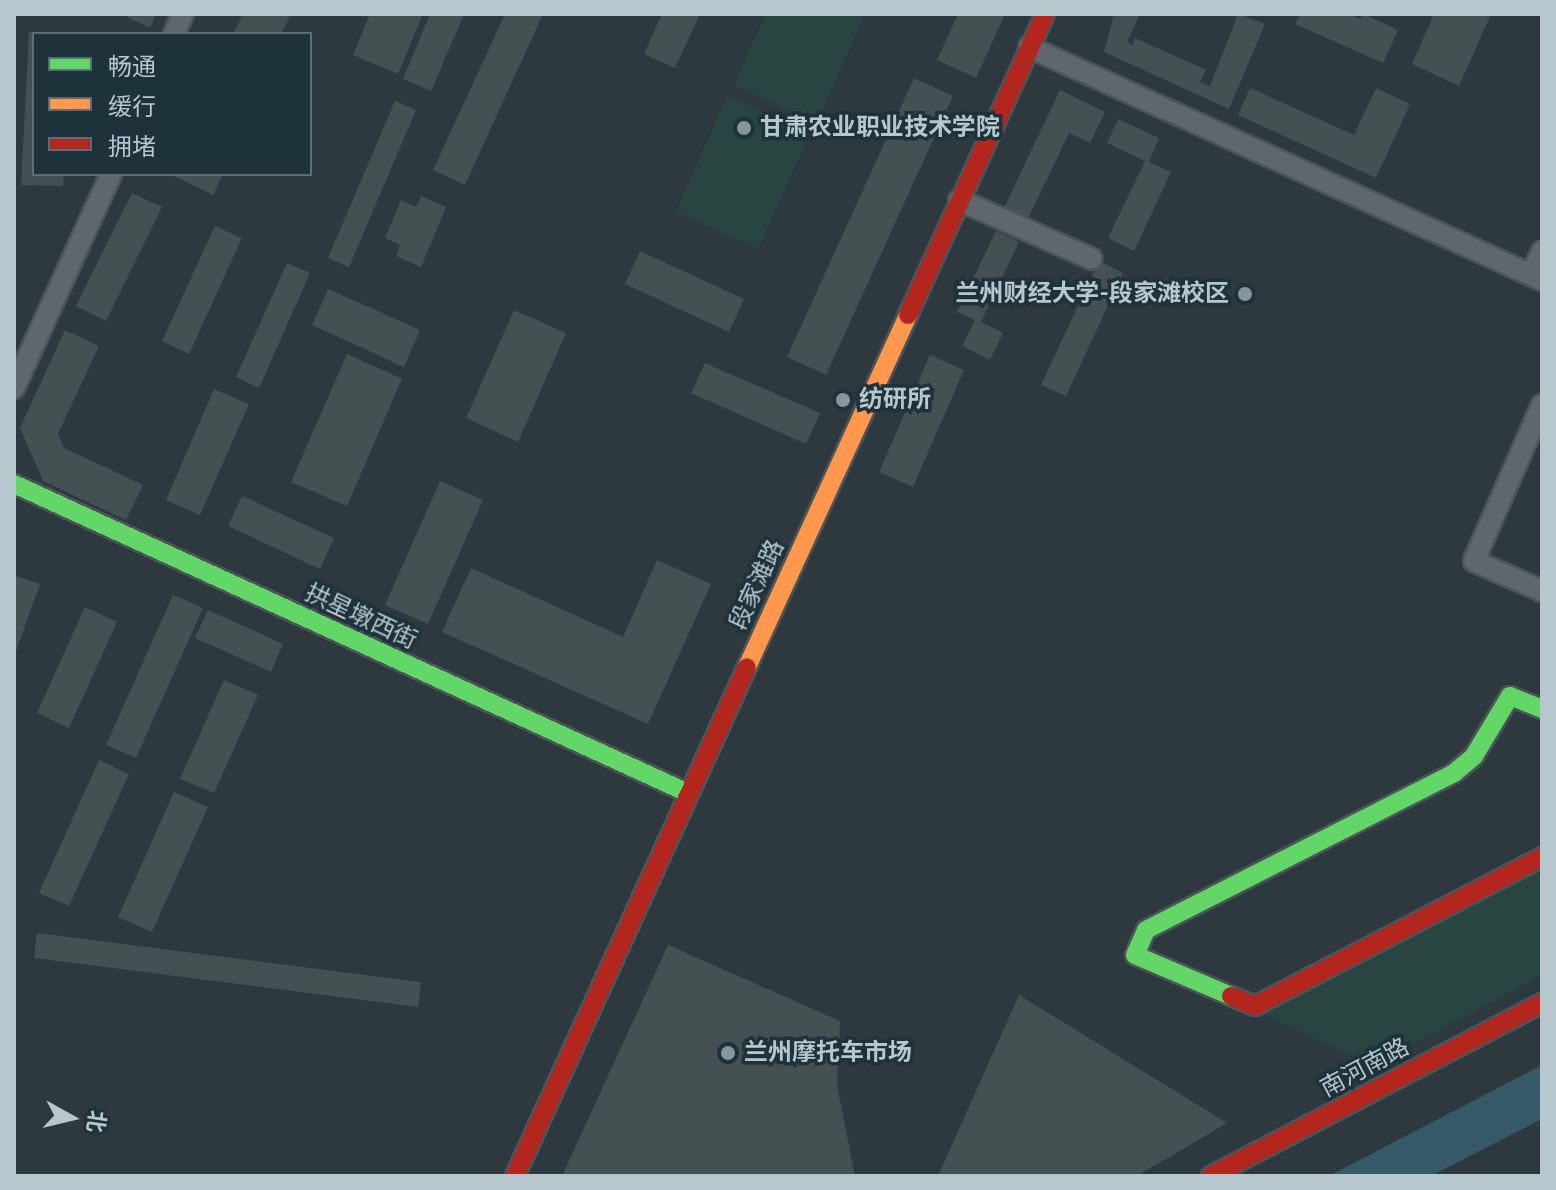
<!DOCTYPE html>
<meta charset="utf-8">
<style>
body{margin:0}
#map{position:relative;width:1556px;height:1190px;overflow:hidden;background:#2d393e;font-family:Roboto,"Noto Sans SC",sans-serif}
div>[style]{position:absolute}
[style*='--x']{left:calc(var(--x)*1px);top:calc(var(--y)*1px);width:calc(var(--w)*1px);rotate:calc(var(--a)*1deg)}
.green>*{inset:0;background:#284541}
.water>*{inset:0;background:#355968}
.building>*{inset:0;background:#455053}
.roads{filter:drop-shadow(2px 0 #4b5458) drop-shadow(-2px 0 #4b5458) drop-shadow(0 2px #4b5458) drop-shadow(0 -2px #4b5458)}
.street>*{height:20px;margin:-10px;padding:0 10px;transform-origin:10px;border-radius:10px;background:#5e676b}
.fast>*{height:18px;margin:-9px;padding:0 9px;transform-origin:9px;border-radius:9px;background:#63d668}
.slow>*{height:18px;margin:-9px;padding:0 9px;transform-origin:9px;border-radius:9px;background:#ff974d}
.jam>*{height:18px;margin:-9px;padding:0 9px;transform-origin:9px;border-radius:9px;background:#b3261e}
.dots>*{width:22px;height:22px;translate:-50% -50%;box-sizing:border-box;border:4px solid #1e323b;border-radius:50%}
span{translate:-50% -50%;white-space:nowrap;text-align:center;line-height:1.15;-webkit-text-stroke:7px #1e323b;paint-order:stroke}
.poi-label{font-size:24px;color:#b7c7ce;font-weight:700}
.left{translate:0 -50%;text-align:left}
.right{translate:-100% -50%;text-align:right}
.street-label{font-size:24px;color:#b7c7ce}
.frame{position:absolute;inset:0;border:16px solid #b7c7ce;pointer-events:none}
.legend{position:absolute;left:32px;top:32px;width:280px;height:144px;box-sizing:border-box;background:#1e323b;border:2px solid #5b6e76;margin:0;padding:10px 14px;list-style:none;font-size:24px;color:#b7c7ce}
.legend li{display:flex;align-items:center;gap:16px;height:40px}
.legend b{width:40px;border:2px solid #5b6e76}
.north{position:absolute;left:32px;top:1078px;width:80px;height:80px;-webkit-text-stroke:6px #1e323b;paint-order:stroke;rotate:98deg;font-size:22px;font-weight:700;line-height:32px;text-align:center;color:#b7c7ce}
.north::after{content:'';display:block;margin:auto;width:28px;height:36px;background:#b7c7ce;clip-path:polygon(50% 0,100% 100%,50% 72%,0 100%)}
</style>
<div id="map">
<div class="green">
<i style="clip-path:polygon(766px 14px,865px 14px,817px 122px,734px 85px)"></i>
<i style="clip-path:polygon(727px 96px,810px 133px,758px 249px,676px 211px)"></i>
<i style="clip-path:polygon(1542px 870px,1542px 975px,1374px 1065px,1264px 1015px)"></i>
</div>
<div class="water">
<i style="clip-path:polygon(1542px 1065px,1542px 1119px,1431px 1176px,1329px 1176px)"></i>
</div>
<div class="building">
<i style="clip-path:polygon(121px 14px,156px 14px,150px 28px)"></i>
<i style="clip-path:polygon(243px 14px,291px 14px,281px 34px,233px 34px)"></i>
<i style="clip-path:polygon(370px 14px,423px 14px,398px 74px,353px 55px)"></i>
<i style="clip-path:polygon(430px 14px,464px 14px,431px 91px,403px 79px)"></i>
<i style="clip-path:polygon(505px 14px,543px 14px,465px 185px,433px 170px)"></i>
<i style="clip-path:polygon(662px 14px,700px 14px,675px 68px,644px 54px)"></i>
<i style="clip-path:polygon(958px 14px,1005px 14px,976px 78px,937px 60px)"></i>
<i style="clip-path:polygon(1114px 14px,1140px 14px,1127px 42px,1133px 45px,1135px 38px,1206px 70px,1200px 82px,1210px 86px,1238px 14px,1265px 24px,1229px 109px,1104px 52px)"></i>
<i style="clip-path:polygon(1300px 14px,1348px 14px,1360px 19px,1364px 14px,1398px 30px,1383px 63px,1295px 24px)"></i>
<i style="clip-path:polygon(1434px 14px,1491px 14px,1459px 86px,1412px 64px)"></i>
<i style="clip-path:polygon(29px 32px,34px 32px,34px 174px,64px 174px,63px 186px,21px 185px)"></i>
<i style="clip-path:polygon(914px 78px,953px 96px,826px 375px,787px 357px)"></i>
<i style="clip-path:polygon(1250px 88px,1354px 135px,1376px 88px,1410px 104px,1376px 178px,1238px 115px)"></i>
<i style="clip-path:polygon(1060px 90px,1105px 112px,1090px 143px,1069px 133px,1026px 223px,1002px 212px)"></i>
<i style="clip-path:polygon(395px 101px,416px 110px,349px 267px,328px 258px)"></i>
<i style="clip-path:polygon(1118px 119px,1159px 138px,1149px 162px,1171px 172px,1134px 251px,1108px 238px,1145px 161px,1107px 143px)"></i>
<i style="clip-path:polygon(170px 174px,223px 174px,213px 195px)"></i>
<i style="clip-path:polygon(132px 193px,162px 207px,106px 321px,76px 306px)"></i>
<i style="clip-path:polygon(421px 196px,446px 207px,421px 267px,396px 256px,400px 245px,385px 238px,401px 200px,416px 207px)"></i>
<i style="clip-path:polygon(215px 226px,242px 238px,189px 354px,162px 341px)"></i>
<i style="clip-path:polygon(996px 231px,1019px 242px,981px 322px,1003px 333px,990px 360px,962px 346px,975px 320px,957px 312px)"></i>
<i style="clip-path:polygon(640px 251px,744px 299px,729px 332px,625px 284px)"></i>
<i style="clip-path:polygon(1099px 261px,1123px 273px,1066px 396px,1041px 385px)"></i>
<i style="clip-path:polygon(287px 263px,310px 273px,259px 388px,236px 377px)"></i>
<i style="clip-path:polygon(328px 289px,420px 330px,404px 367px,312px 325px)"></i>
<i style="clip-path:polygon(514px 310px,566px 333px,518px 442px,466px 418px)"></i>
<i style="clip-path:polygon(65px 330px,99px 346px,58px 434px,64px 448px,143px 485px,126px 520px,43px 481px,20px 428px)"></i>
<i style="clip-path:polygon(347px 354px,402px 379px,347px 506px,291px 482px)"></i>
<i style="clip-path:polygon(930px 355px,964px 370px,913px 487px,879px 472px)"></i>
<i style="clip-path:polygon(705px 363px,820px 413px,806px 444px,691px 393px)"></i>
<i style="clip-path:polygon(214px 389px,249px 404px,200px 515px,166px 500px)"></i>
<i style="clip-path:polygon(440px 481px,483px 500px,428px 624px,385px 605px)"></i>
<i style="clip-path:polygon(242px 496px,334px 538px,320px 569px,228px 526px)"></i>
<i style="clip-path:polygon(657px 560px,711px 584px,648px 724px,442px 632px,471px 568px,623px 637px)"></i>
<i style="clip-path:polygon(14px 575px,40px 584px,14px 657px)"></i>
<i style="clip-path:polygon(173px 595px,203px 608px,136px 758px,106px 745px)"></i>
<i style="clip-path:polygon(85px 607px,117px 622px,69px 728px,37px 713px)"></i>
<i style="clip-path:polygon(208px 610px,283px 644px,271px 672px,195px 638px)"></i>
<i style="clip-path:polygon(224px 680px,258px 695px,214px 793px,180px 779px)"></i>
<i style="clip-path:polygon(99px 760px,129px 774px,69px 906px,39px 893px)"></i>
<i style="clip-path:polygon(174px 792px,208px 807px,152px 932px,118px 917px)"></i>
<i style="clip-path:polygon(37px 933px,421px 982px,418px 1007px,34px 958px)"></i>
<i style="clip-path:polygon(668px 945px,840px 1021px,837px 1085px,855px 1176px,562px 1176px)"></i>
<i style="clip-path:polygon(1019px 995px,1227px 1123px,1137px 1176px,938px 1176px)"></i>
</div>
<div class="roads">
<div class="street">
<i style="--x:174;--y:34;--w:22;--a:-66"></i>
<i style="--x:1029;--y:47;--w:563;--a:24.43"></i>
<i style="--x:959;--y:200;--w:145;--a:23.9"></i>
<i style="--x:1531;--y:275;--w:26;--a:-65"></i>
<i style="--x:14;--y:388;--w:235;--a:-65.6"></i>
<i style="--x:1542;--y:405;--w:170;--a:113.6"></i>
<i style="--x:1474;--y:561;--w:74;--a:23.8"></i>
</div>
<div class="fast">
<i style="--x:14;--y:484;--w:741;--a:24.63"></i>
<i style="--x:1231;--y:996;--w:104;--a:-156.9"></i>
<i style="--x:1135;--y:955;--w:27;--a:-66"></i>
<i style="--x:1146;--y:930;--w:346;--a:-27"></i>
<i style="--x:1454;--y:773;--w:26;--a:-40"></i>
<i style="--x:1474;--y:756;--w:70;--a:-59"></i>
<i style="--x:1510;--y:696;--w:35;--a:22"></i>
</div>
<div class="slow">
<i style="--x:747;--y:667;--w:387;--a:-65.4"></i>
</div>
<div class="jam">
<i style="--x:908;--y:315;--w:331;--a:-65.5"></i>
<i style="--x:1231;--y:996;--w:26;--a:23"></i>
<i style="--x:1255;--y:1006;--w:323;--a:-27.4"></i>
<i style="--x:515;--y:1176;--w:559;--a:-65.5"></i>
<i style="--x:1211;--y:1176;--w:373;--a:-27.6"></i>
</div>
</div>
<div class="dots">
<i style="left:744px;top:128px;background:#87959c"></i>
<i style="left:1245px;top:294px;background:#87959c"></i>
<i style="left:843px;top:400px;background:#87959c"></i>
<i style="left:728px;top:1053px;background:#87959c"></i>
</div>
<div class="poi-label">
<span class="left" style="left:760px;top:128px">甘肃农业职业技术学院</span>
<span class="right" style="left:1229px;top:294px">兰州财经大学-段家滩校区</span>
<span class="left" style="left:859px;top:400px">纺研所</span>
<span class="left" style="left:744px;top:1053px">兰州摩托车市场</span>
</div>
<div class="street-label">
<span style="left:757px;top:585px;rotate:-65deg">段家滩路</span>
<span style="left:361px;top:617px;rotate:25deg">拱星墩西街</span>
<span style="left:1365px;top:1068px;rotate:-28deg">南河南路</span>
</div>
<div class="frame"></div>
<ul class="legend">
<li><b style="height:10px;background:#63d668"></b>畅通</li>
<li><b style="height:10px;background:#ff974d"></b>缓行</li>
<li><b style="height:10px;background:#b3261e"></b>拥堵</li>
</ul>
<div class="north">北</div>
</div>
